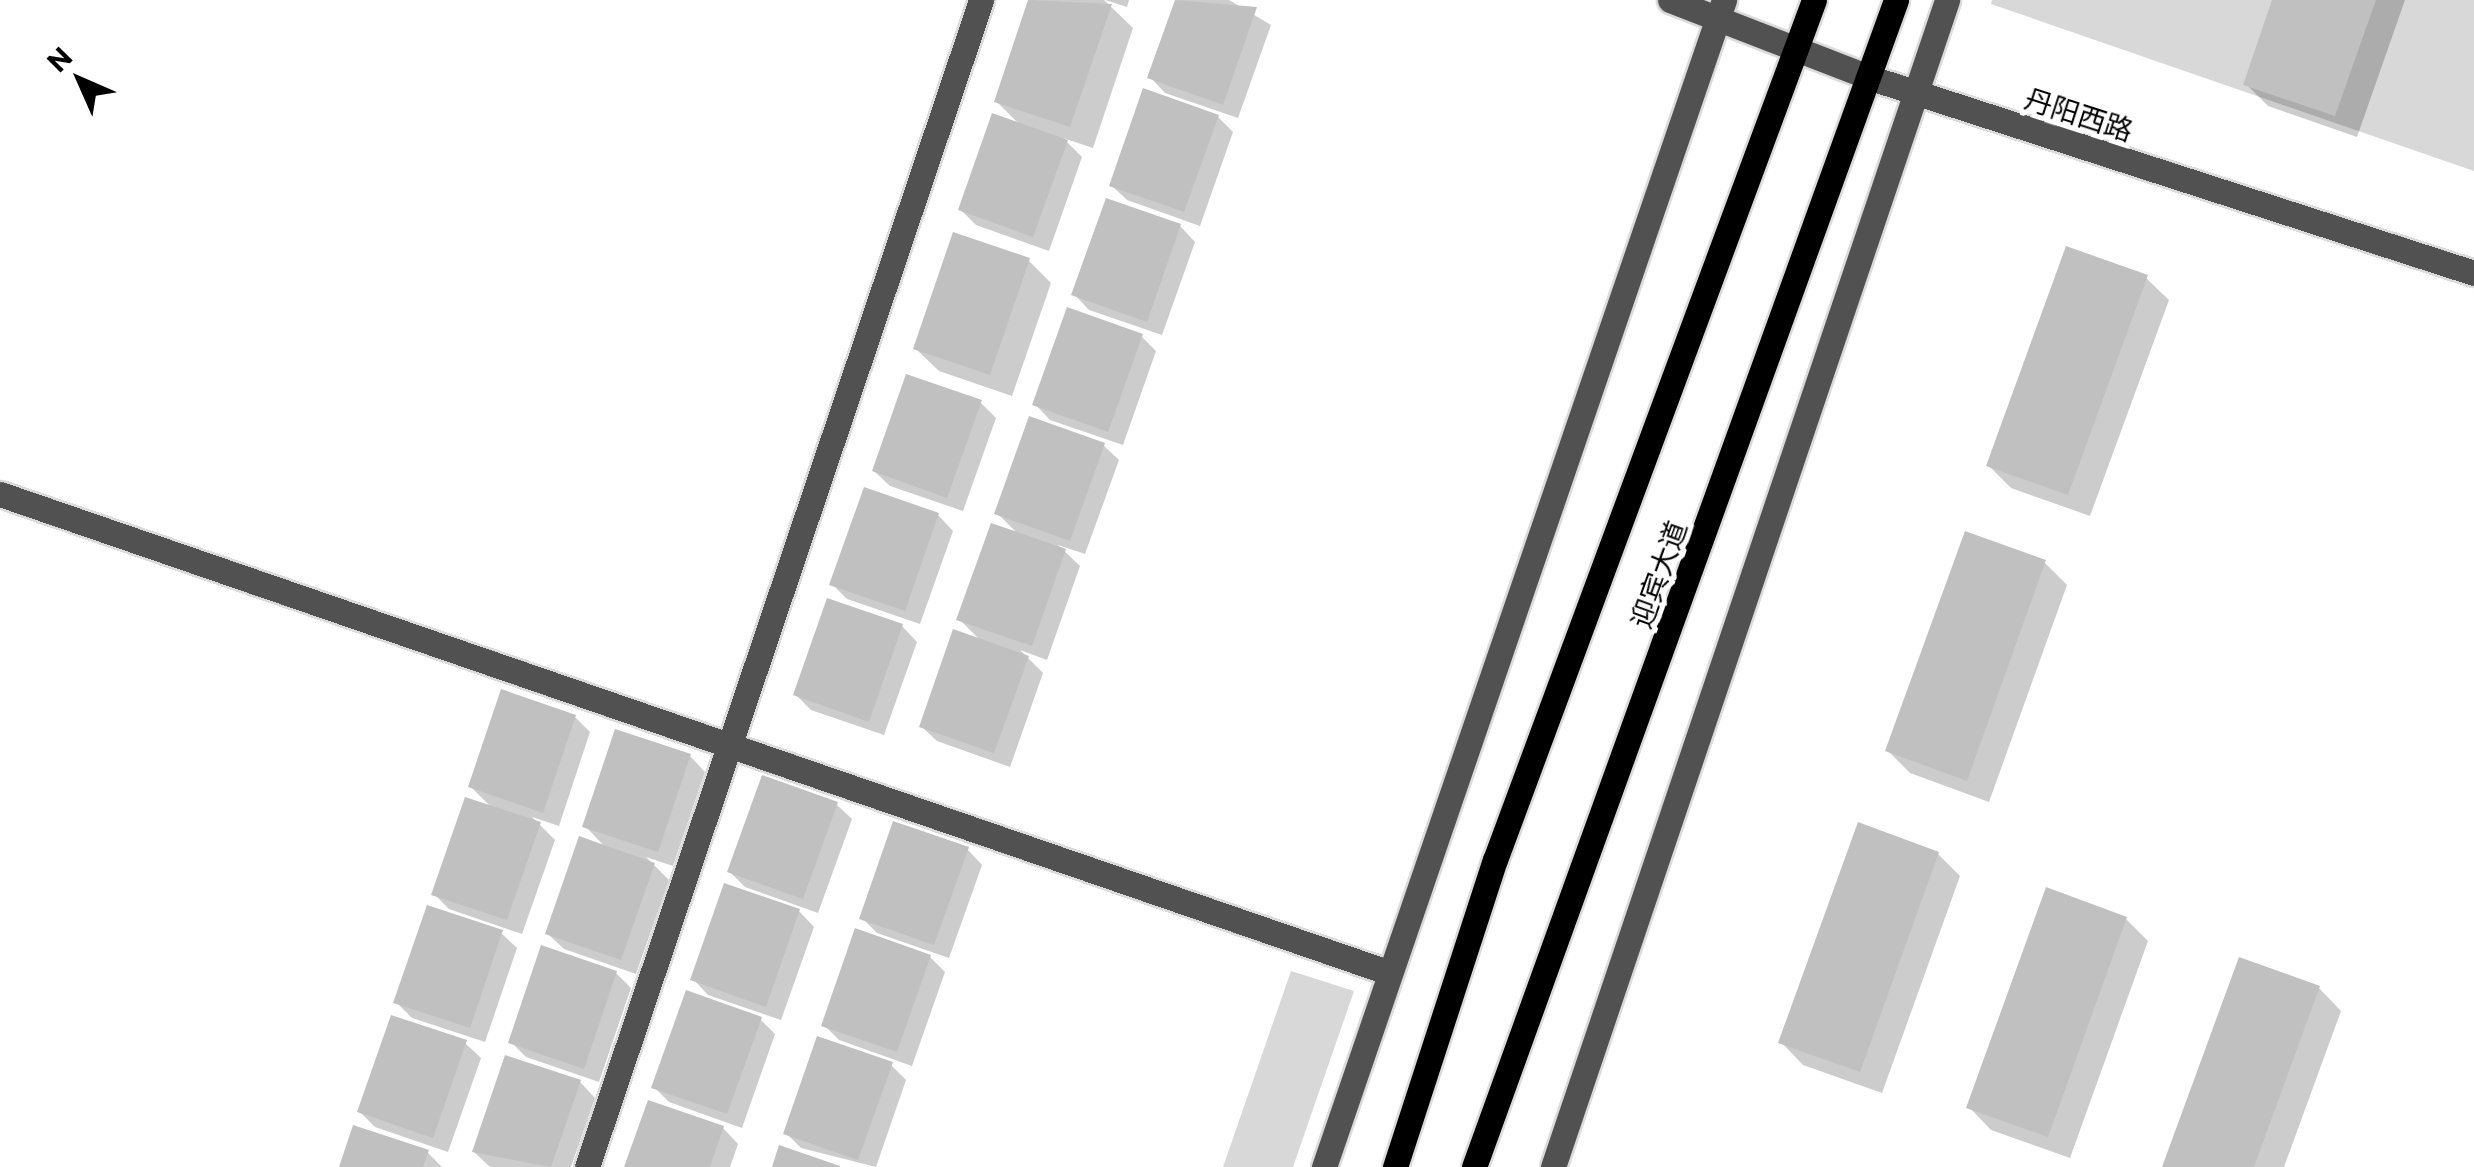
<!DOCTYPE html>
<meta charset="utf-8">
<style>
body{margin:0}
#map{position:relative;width:2474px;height:1167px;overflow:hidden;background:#fff;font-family:Commissioner,"Noto Sans SC",sans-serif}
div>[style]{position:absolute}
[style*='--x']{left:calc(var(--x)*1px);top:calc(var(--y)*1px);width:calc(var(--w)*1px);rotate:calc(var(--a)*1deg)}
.green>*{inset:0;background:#d8d8d8}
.shadow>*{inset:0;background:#0003}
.building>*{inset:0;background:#c0c0c0}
.roads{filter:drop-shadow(2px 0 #dbdbdb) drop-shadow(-2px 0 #dbdbdb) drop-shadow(0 2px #dbdbdb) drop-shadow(0 -2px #dbdbdb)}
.minor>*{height:25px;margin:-12.5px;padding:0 12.5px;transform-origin:12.5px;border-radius:12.5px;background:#515151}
.major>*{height:25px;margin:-12.5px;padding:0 12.5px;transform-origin:12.5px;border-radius:12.5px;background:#000}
span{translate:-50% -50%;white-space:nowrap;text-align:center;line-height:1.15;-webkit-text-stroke:10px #fff;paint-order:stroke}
.street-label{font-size:28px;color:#000}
.north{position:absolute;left:30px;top:30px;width:100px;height:100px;-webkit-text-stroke:8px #fff;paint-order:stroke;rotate:315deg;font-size:28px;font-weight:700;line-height:40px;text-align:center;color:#000}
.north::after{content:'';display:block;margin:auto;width:35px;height:45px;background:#000;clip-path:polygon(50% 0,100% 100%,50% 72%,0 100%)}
</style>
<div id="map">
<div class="green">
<i style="clip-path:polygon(1992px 0,2474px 0,2474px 171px,1991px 4px)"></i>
<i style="clip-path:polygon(1291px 971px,1354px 991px,1293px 1167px,1223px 1167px)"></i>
</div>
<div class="shadow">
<i style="clip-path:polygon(1031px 0,1104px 0,1133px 28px,1093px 148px,1063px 138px,1082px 157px,1049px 251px,976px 225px,961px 210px,1021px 126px,997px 102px)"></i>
<i style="clip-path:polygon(1105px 0,1129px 0,1127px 7px)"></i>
<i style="clip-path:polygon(1177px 0,1229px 0,1271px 25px,1238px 118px,1165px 93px,1150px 77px)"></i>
<i style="clip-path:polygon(2275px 0,2405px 0,2357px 137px,2268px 106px,2246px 84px)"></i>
<i style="clip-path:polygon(1218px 117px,1233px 132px,1200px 226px,1127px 200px,1111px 185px)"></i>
<i style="clip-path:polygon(1180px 226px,1195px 242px,1162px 335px,1089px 310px,1074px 294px)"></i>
<i style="clip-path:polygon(1028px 260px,1051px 283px,1012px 396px,939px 371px,916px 349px)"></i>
<i style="clip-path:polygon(2146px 278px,2169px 300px,2090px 516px,2011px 488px,1989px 466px)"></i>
<i style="clip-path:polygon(1141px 336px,1156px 351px,1123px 445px,1050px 420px,1035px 404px)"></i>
<i style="clip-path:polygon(981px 403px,996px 418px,963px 511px,890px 486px,874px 471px)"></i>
<i style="clip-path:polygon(1103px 445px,1119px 460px,1085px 554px,1058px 545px,1080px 566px,1047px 660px,1020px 650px,1043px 673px,1010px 767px,937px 741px,921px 726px,982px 642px,959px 619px,1019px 535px,997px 513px)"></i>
<i style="clip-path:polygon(938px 515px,953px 531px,920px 624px,847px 599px,832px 584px)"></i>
<i style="clip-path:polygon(2045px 563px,2067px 585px,1989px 802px,1910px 773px,1888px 751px)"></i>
<i style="clip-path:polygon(902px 626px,917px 642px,884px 735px,811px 710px,796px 695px)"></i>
<i style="clip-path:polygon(575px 717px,590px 732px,559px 826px,532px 817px,555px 840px,522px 934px,449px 909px,434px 894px,493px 809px,470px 786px)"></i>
<i style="clip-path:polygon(690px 756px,705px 772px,673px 866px,646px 857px,669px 880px,636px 974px,564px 949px,548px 934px,607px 849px,585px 826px)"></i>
<i style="clip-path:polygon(836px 804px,852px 819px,818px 913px,745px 887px,730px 872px)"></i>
<i style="clip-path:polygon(967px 849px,982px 865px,949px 958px,877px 933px,862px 918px)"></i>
<i style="clip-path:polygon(1938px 854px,1960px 876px,1882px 1093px,1803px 1065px,1781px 1042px)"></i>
<i style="clip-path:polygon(799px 911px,814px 927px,781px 1020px,708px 995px,693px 979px)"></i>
<i style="clip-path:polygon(2126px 919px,2148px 941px,2070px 1158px,1991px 1130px,1969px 1107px)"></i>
<i style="clip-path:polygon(501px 933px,517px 948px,485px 1042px,412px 1018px,396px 1002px)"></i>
<i style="clip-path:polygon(930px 957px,945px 972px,912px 1066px,839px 1040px,824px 1025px)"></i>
<i style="clip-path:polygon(616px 973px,631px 988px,599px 1082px,526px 1057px,511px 1042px)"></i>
<i style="clip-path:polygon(2319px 988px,2341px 1011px,2284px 1167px,2165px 1167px)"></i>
<i style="clip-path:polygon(760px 1019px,775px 1034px,742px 1128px,669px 1102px,654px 1087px)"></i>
<i style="clip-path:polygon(465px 1043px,481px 1058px,448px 1152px,375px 1127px,360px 1112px)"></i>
<i style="clip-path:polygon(891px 1065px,906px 1080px,876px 1167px,801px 1148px,786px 1133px)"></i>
<i style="clip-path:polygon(580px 1082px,595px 1098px,571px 1167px,490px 1167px,474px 1152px)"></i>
<i style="clip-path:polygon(723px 1128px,738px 1144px,730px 1167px,627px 1167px)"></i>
<i style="clip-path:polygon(428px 1153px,442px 1167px,342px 1167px)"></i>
</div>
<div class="building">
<i style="clip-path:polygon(1028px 0,1112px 4px,1070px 127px,994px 102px)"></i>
<i style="clip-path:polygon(1175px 0,1257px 7px,1223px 105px,1147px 78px)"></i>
<i style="clip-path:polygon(2272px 0,2376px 0,2335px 116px,2243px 85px)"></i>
<i style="clip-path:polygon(1143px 88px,1219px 115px,1184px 212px,1109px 186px)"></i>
<i style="clip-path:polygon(992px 113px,1068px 140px,1033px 237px,958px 210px)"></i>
<i style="clip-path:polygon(1106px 198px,1181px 224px,1147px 322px,1071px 295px)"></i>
<i style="clip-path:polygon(953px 232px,1030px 258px,990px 375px,913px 349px)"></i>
<i style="clip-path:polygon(2066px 246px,2148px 275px,2068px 495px,1986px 466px)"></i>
<i style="clip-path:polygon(1067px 307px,1143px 334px,1108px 432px,1032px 405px)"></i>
<i style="clip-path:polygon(906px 374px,982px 400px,947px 498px,872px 471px)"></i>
<i style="clip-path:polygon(1029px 416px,1105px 443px,1070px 541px,994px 514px)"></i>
<i style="clip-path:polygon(864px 487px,939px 513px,905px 611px,829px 585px)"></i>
<i style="clip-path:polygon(991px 523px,1066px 549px,1032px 646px,956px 620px)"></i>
<i style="clip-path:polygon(1965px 531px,2046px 560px,1967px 781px,1885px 751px)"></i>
<i style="clip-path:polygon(827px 598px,903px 624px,869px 722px,793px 695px)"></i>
<i style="clip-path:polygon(953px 629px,1029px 656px,994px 753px,919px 727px)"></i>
<i style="clip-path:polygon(501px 689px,576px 715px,543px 813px,468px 787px)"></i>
<i style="clip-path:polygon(615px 729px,691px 754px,658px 852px,582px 827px)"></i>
<i style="clip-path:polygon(762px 775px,838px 802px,803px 899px,727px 872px)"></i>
<i style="clip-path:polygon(465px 797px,541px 822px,507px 920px,431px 895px)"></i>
<i style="clip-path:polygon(893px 821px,969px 847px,934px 945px,859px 919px)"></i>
<i style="clip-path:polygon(1858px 822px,1939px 852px,1860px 1072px,1778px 1043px)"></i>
<i style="clip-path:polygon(579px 836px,655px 863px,621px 960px,545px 934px)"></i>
<i style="clip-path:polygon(724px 883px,800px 909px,766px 1007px,690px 980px)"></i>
<i style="clip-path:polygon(2046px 887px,2127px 917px,2048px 1137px,1966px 1108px)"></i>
<i style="clip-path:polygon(427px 905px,503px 930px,470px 1028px,393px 1003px)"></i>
<i style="clip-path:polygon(855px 928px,931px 955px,897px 1052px,821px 1026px)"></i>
<i style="clip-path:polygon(541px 945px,617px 971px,584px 1069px,508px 1043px)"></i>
<i style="clip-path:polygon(2239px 957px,2320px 986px,2254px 1167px,2162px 1167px)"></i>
<i style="clip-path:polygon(686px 990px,762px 1017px,727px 1114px,651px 1088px)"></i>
<i style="clip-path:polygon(391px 1015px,467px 1040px,433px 1138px,357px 1112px)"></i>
<i style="clip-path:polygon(817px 1036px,893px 1062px,858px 1160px,783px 1134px)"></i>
<i style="clip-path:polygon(505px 1055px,581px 1080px,551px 1167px,472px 1152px)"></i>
<i style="clip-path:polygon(648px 1100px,724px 1126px,710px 1167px,624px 1167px)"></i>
<i style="clip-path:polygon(353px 1125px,429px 1150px,423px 1167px,339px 1167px)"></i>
<i style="clip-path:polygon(779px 1145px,840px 1166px,840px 1167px,772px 1167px)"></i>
</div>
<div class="roads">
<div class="minor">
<i style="--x:1670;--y:0;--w:216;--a:21.2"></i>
<i style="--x:1871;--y:78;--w:634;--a:17.92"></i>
<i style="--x:0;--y:494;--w:1470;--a:19.01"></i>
<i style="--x:587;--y:1167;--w:1232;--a:-71.34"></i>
<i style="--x:1324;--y:1167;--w:1234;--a:-71.08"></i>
<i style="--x:1553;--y:1167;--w:1232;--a:-71.34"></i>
</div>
<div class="major">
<i style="--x:1395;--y:1167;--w:323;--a:-72"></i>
<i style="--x:1495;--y:860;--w:917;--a:-69.65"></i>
<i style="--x:1474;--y:1167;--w:1241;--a:-70.12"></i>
</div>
</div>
<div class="street-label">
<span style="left:2079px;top:114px;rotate:18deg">丹阳西路</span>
<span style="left:1658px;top:574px;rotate:-70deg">迎宾大道</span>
</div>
<div class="north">N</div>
</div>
